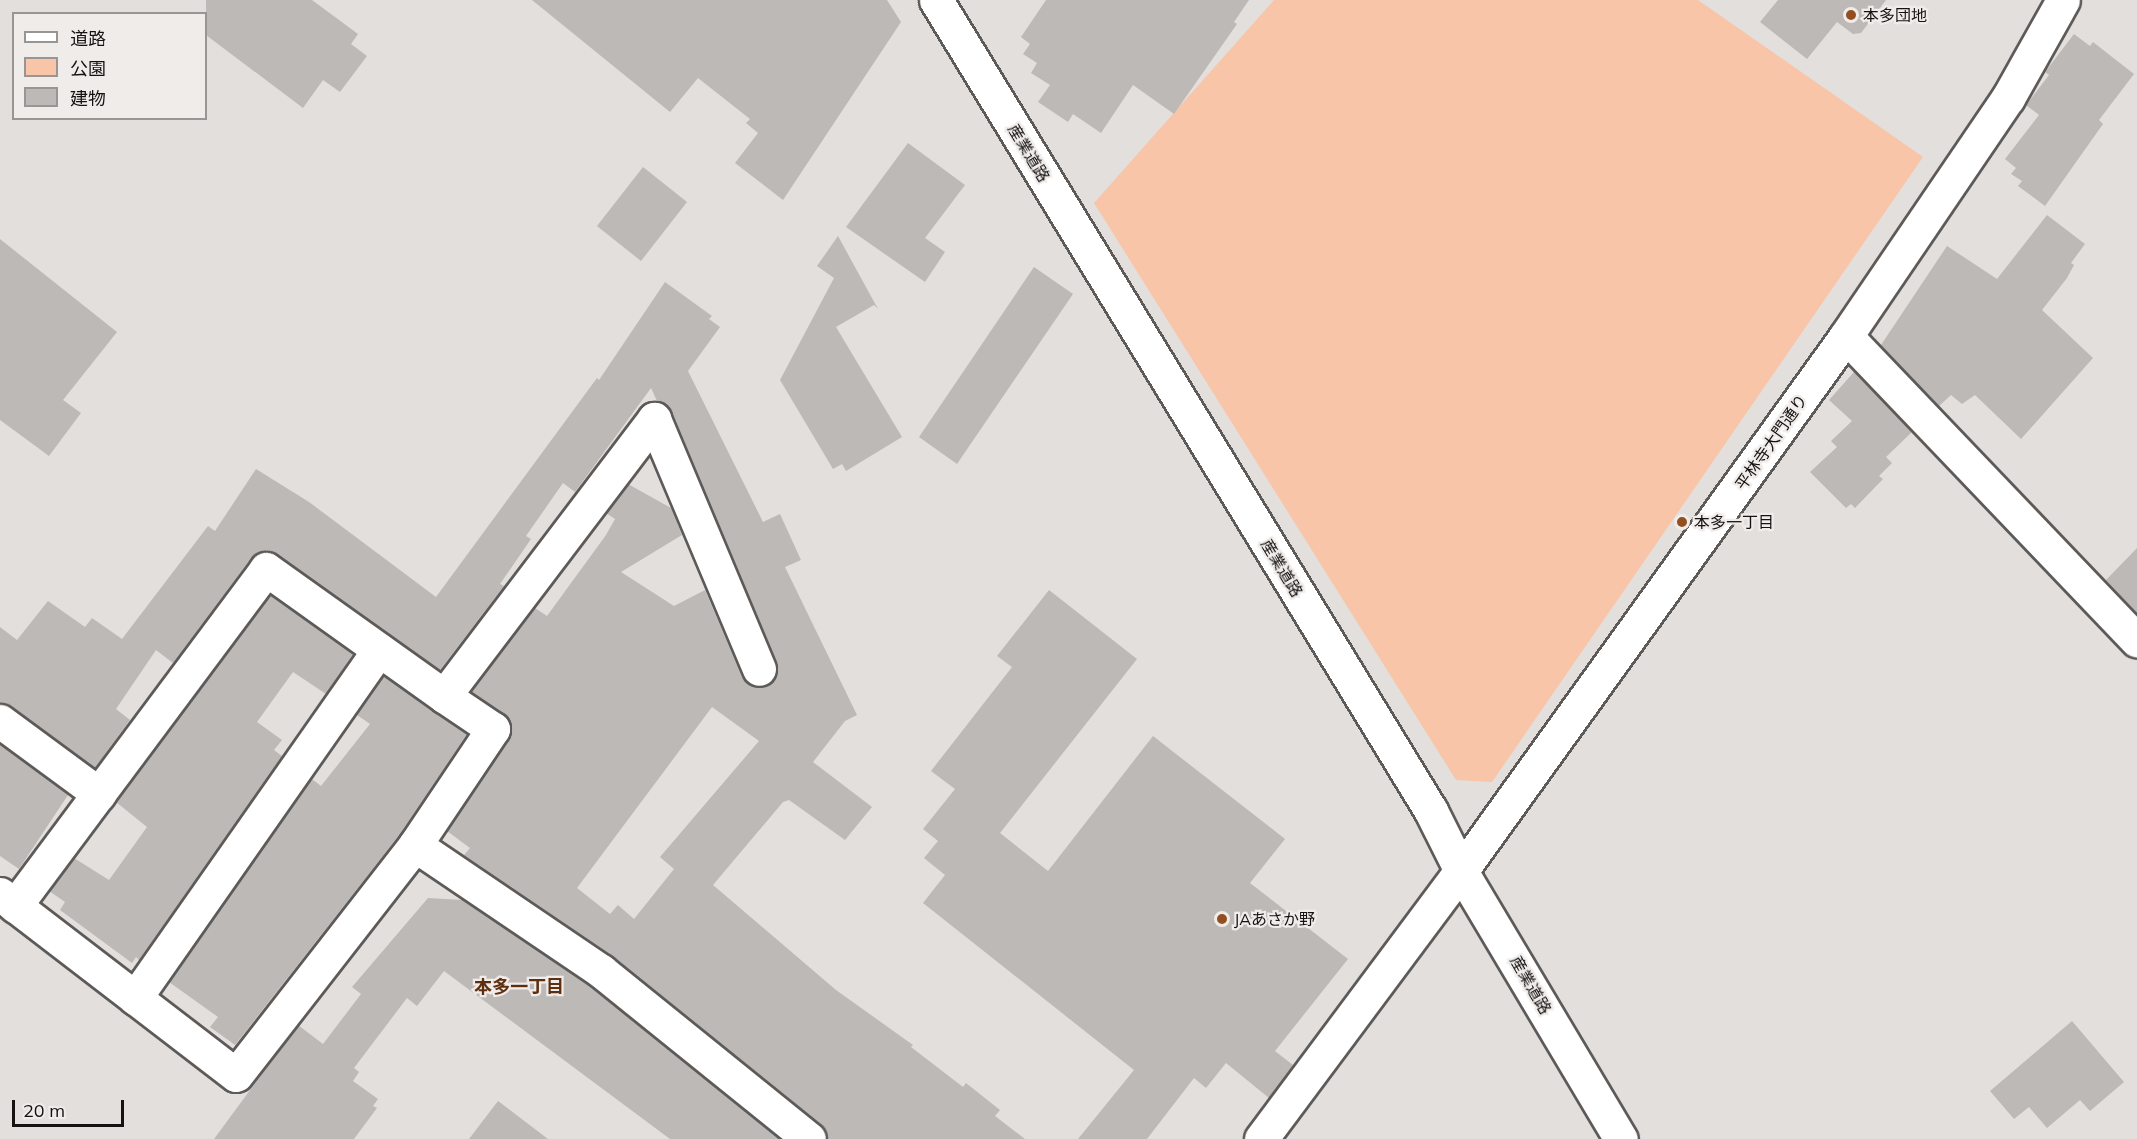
<!DOCTYPE html>
<meta charset="utf-8">
<style>
body{margin:0}
#map{position:relative;width:2137px;height:1139px;overflow:hidden;background:#e3dfdd;font-family:Mulish,"Noto Sans JP",sans-serif}
div>[style]{position:absolute}
[style*='--x']{left:calc(var(--x)*1px);top:calc(var(--y)*1px);width:calc(var(--w)*1px);rotate:calc(var(--a)*1deg)}
.green>*{inset:0;background:#f8c5a8}
.building>*{inset:0;background:#bdb9b7}
.roads{filter:drop-shadow(2px 0 #5d5a58) drop-shadow(-2px 0 #5d5a58) drop-shadow(0 2px #5d5a58) drop-shadow(0 -2px #5d5a58)}
.street>*{height:33px;margin:-16.5px;padding:0 16.5px;transform-origin:16.5px;border-radius:16.5px;background:#fff}
.secondary>*{height:33px;margin:-16.5px;padding:0 16.5px;transform-origin:16.5px;border-radius:16.5px;background:#fff}
.dots>*{width:16px;height:16px;translate:-50% -50%;box-sizing:border-box;border:3px solid #f0ecea;border-radius:50%}
span{translate:-50% -50%;white-space:nowrap;text-align:center;line-height:1.15;-webkit-text-stroke:4.5px #f0ecea;paint-order:stroke}
.poi-label{font-size:16px;color:#141312}
.left{translate:0 -50%;text-align:left}
.street-label{font-size:16px;color:#141312}
.neighbourhood-label{font-size:18px;color:#5d2f0f;font-weight:700}
.legend{position:absolute;left:12px;top:12px;width:195px;height:108px;box-sizing:border-box;background:#f0ecea;border:2px solid #989594;margin:0;padding:8px 10px;list-style:none;font-size:18px;color:#141312}
.legend li{display:flex;align-items:center;gap:12px;height:30px}
.legend b{width:30px;border:2px solid #989594}
.scale{position:absolute;left:12px;top:1100px;width:112px;height:27px;box-sizing:border-box;border:3px solid #141312;border-top:0;padding-left:8px;font-size:18px;line-height:21px;white-space:nowrap;color:#141312;-webkit-text-stroke:4px #f0ecea;paint-order:stroke}
</style>
<div id="map">
<div class="green">
<i style="clip-path:polygon(1274px 0,1698px 0,1923px 157px,1492px 782px,1456px 780px,1094px 203px)"></i>
</div>
<div class="building">
<i style="clip-path:polygon(206px 0,312px 0,358px 34px,351px 44px,367px 56px,340px 92px,323px 80px,303px 108px,206px 35px)"></i>
<i style="clip-path:polygon(532px 0,887px 0,901px 22px,783px 200px,735px 163px,758px 133px,746px 123px,750px 119px,698px 78px,670px 112px)"></i>
<i style="clip-path:polygon(1046px 0,1249px 0,1234px 22px,1237px 24px,1174px 114px,1133px 85px,1101px 133px,1073px 114px,1068px 122px,1038px 102px,1050px 85px,1031px 73px,1037px 63px,1023px 54px,1030px 44px,1021px 37px)"></i>
<i style="clip-path:polygon(1778px 0,1886px 0,1861px 33px,1853px 34px,1837px 22px,1807px 59px,1760px 22px)"></i>
<i style="clip-path:polygon(2074px 34px,2090px 46px,2093px 42px,2134px 74px,2099px 120px,2103px 124px,2045px 206px,2018px 186px,2022px 181px,2011px 174px,2016px 168px,2005px 159px,2039px 115px,2026px 105px,2049px 75px,2045px 72px)"></i>
<i style="clip-path:polygon(908px 143px,965px 185px,925px 238px,945px 252px,925px 282px,846px 227px)"></i>
<i style="clip-path:polygon(643px 167px,687px 202px,641px 261px,597px 226px)"></i>
<i style="clip-path:polygon(2047px 215px,2085px 244px,2071px 263px,2074px 265px,2067px 278px,2042px 310px,2093px 358px,2021px 439px,1975px 395px,1962px 404px,1951px 395px,1939px 406px,1881px 345px,1947px 246px,1997px 279px)"></i>
<i style="clip-path:polygon(838px 236px,878px 309px,874px 305px,836px 327px,902px 437px,846px 471px,842px 464px,833px 469px,780px 380px,834px 278px,817px 266px)"></i>
<i style="clip-path:polygon(0 239px,117px 332px,63px 400px,81px 413px,49px 456px,0 420px)"></i>
<i style="clip-path:polygon(1034px 267px,1073px 294px,957px 464px,919px 437px)"></i>
<i style="clip-path:polygon(evenodd,665px 282px,712px 316px,709px 319px,720px 327px,688px 371px,763px 522px,780px 514px,801px 560px,785px 567px,857px 715px,845px 721px,813px 762px,872px 807px,845px 840px,789px 800px,783px 802px,713px 885px,836px 990px,913px 1045px,911px 1047px,963px 1087px,966px 1083px,1000px 1110px,995px 1116px,1025px 1139px,827px 1139px,821px 1124px,613px 956px,464px 855px,470px 848px,447px 831px,512px 731px,504px 714px,471px 692px,535px 608px,547px 616px,606px 535px,615px 519px,606px 513px,628px 484px,671px 508px,682px 535px,621px 572px,674px 606px,705px 590px,742px 677px,757px 688px,774px 680px,776px 662px,671px 412px,657px 401px,651px 388px,575px 492px,563px 483px,526px 536px,531px 539px,500px 584px,504px 586px,440px 670px,267px 550px,251px 558px,173px 663px,156px 650px,116px 709px,130px 720px,95px 768px,11px 706px,0 703px,0 627px,17px 640px,48px 601px,85px 627px,92px 618px,122px 639px,208px 526px,215px 531px,256px 469px,309px 502px,436px 597px,597px 378px,599px 380px,665px 282px,712px 707px,759px 741px,660px 857px,674px 869px,634px 919px,618px 905px,610px 914px,577px 888px,712px 707px)"></i>
<i style="clip-path:polygon(1854px 372px,1912px 432px,1886px 457px,1892px 463px,1879px 476px,1883px 479px,1855px 508px,1851px 504px,1846px 508px,1810px 472px,1837px 447px,1831px 441px,1852px 421px,1829px 400px)"></i>
<i style="clip-path:polygon(2137px 548px,2137px 613px,2106px 580px)"></i>
<i style="clip-path:polygon(1049px 590px,1137px 659px,1000px 833px,1048px 871px,1153px 736px,1285px 839px,1250px 883px,1348px 959px,1275px 1051px,1293px 1065px,1269px 1098px,1226px 1063px,1206px 1088px,1194px 1078px,1147px 1139px,1078px 1139px,1134px 1070px,923px 903px,945px 875px,924px 858px,938px 841px,923px 829px,955px 789px,931px 771px,1012px 667px,997px 656px)"></i>
<i style="clip-path:polygon(270px 595px,353px 654px,326px 694px,293px 672px,257px 722px,282px 740px,274px 750px,282px 756px,139px 960px,136px 957px,132px 963px,60px 910px,65px 902px,49px 891px,74px 858px,109px 880px,147px 827px,116px 802px)"></i>
<i style="clip-path:polygon(384px 676px,467px 734px,400px 834px,235px 1045px,210px 1027px,218px 1017px,169px 982px,312px 779px,321px 786px,370px 724px,357px 715px)"></i>
<i style="clip-path:polygon(0 744px,68px 795px,19px 869px,0 856px)"></i>
<i style="clip-path:polygon(428px 898px,463px 900px,590px 986px,779px 1139px,670px 1139px,444px 971px,417px 1006px,407px 998px,354px 1068px,359px 1072px,353px 1081px,378px 1099px,373px 1106px,377px 1108px,354px 1139px,214px 1139px,298px 1025px,323px 1044px,361px 994px,352px 987px)"></i>
<i style="clip-path:polygon(2072px 1021px,2124px 1082px,2090px 1111px,2080px 1100px,2047px 1128px,2029px 1107px,2014px 1119px,1990px 1091px)"></i>
<i style="clip-path:polygon(498px 1101px,548px 1139px,469px 1139px)"></i>
</div>
<div class="roads">
<div class="street">
<i style="--x:1846;--y:336;--w:421;--a:46.3"></i>
<i style="--x:0;--y:721;--w:123;--a:36.4"></i>
<i style="--x:415;--y:845;--w:225;--a:34.1"></i>
<i style="--x:601;--y:971;--w:267;--a:38.9"></i>
<i style="--x:0;--y:894;--w:297;--a:37.5"></i>
<i style="--x:236;--y:1075;--w:291;--a:-52.1"></i>
<i style="--x:415;--y:845;--w:140;--a:-56.1"></i>
<i style="--x:493;--y:729;--w:59;--a:-146"></i>
<i style="--x:444;--y:696;--w:348;--a:-52.8"></i>
<i style="--x:654;--y:419;--w:271;--a:67.2"></i>
<i style="--x:15;--y:906;--w:420;--a:-53.3"></i>
<i style="--x:266;--y:569;--w:219;--a:35.5"></i>
<i style="--x:135;--y:998;--w:425;--a:-55"></i>
<i style="--x:1261;--y:1139;--w:334;--a:-53.3"></i>
</div>
<div class="secondary">
<i style="--x:936;--y:0;--w:950;--a:58.6"></i>
<i style="--x:1431;--y:811;--w:67;--a:63.4"></i>
<i style="--x:1461;--y:871;--w:312;--a:59.2"></i>
<i style="--x:1461;--y:871;--w:659;--a:-54.26"></i>
<i style="--x:1846;--y:336;--w:288;--a:-55.8"></i>
<i style="--x:2008;--y:98;--w:112;--a:-60.7"></i>
</div>
</div>
<div class="dots">
<i style="left:1851px;top:15px;background:#934f22"></i>
<i style="left:1682px;top:522px;background:#934f22"></i>
<i style="left:1222px;top:919px;background:#934f22"></i>
</div>
<div class="poi-label">
<span class="left" style="left:1863px;top:15px">本多団地</span>
<span class="left" style="left:1694px;top:522px">本多一丁目</span>
<span class="left" style="left:1234px;top:919px">JAあさか野</span>
</div>
<div class="street-label">
<span style="left:1029px;top:153px;rotate:59deg">産業道路</span>
<span style="left:1771px;top:442px;rotate:-55deg">平林寺大門通り</span>
<span style="left:1282px;top:568px;rotate:59deg">産業道路</span>
<span style="left:1531px;top:985px;rotate:60deg">産業道路</span>
</div>
<div class="neighbourhood-label">
<span style="left:519px;top:987px">本多一丁目</span>
</div>
<ul class="legend">
<li><b style="height:8px;background:#fff"></b>道路</li>
<li><b style="height:16px;background:#f8c5a8"></b>公園</li>
<li><b style="height:16px;background:#bdb9b7"></b>建物</li>
</ul>
<div class="scale">20 m</div>
</div>
